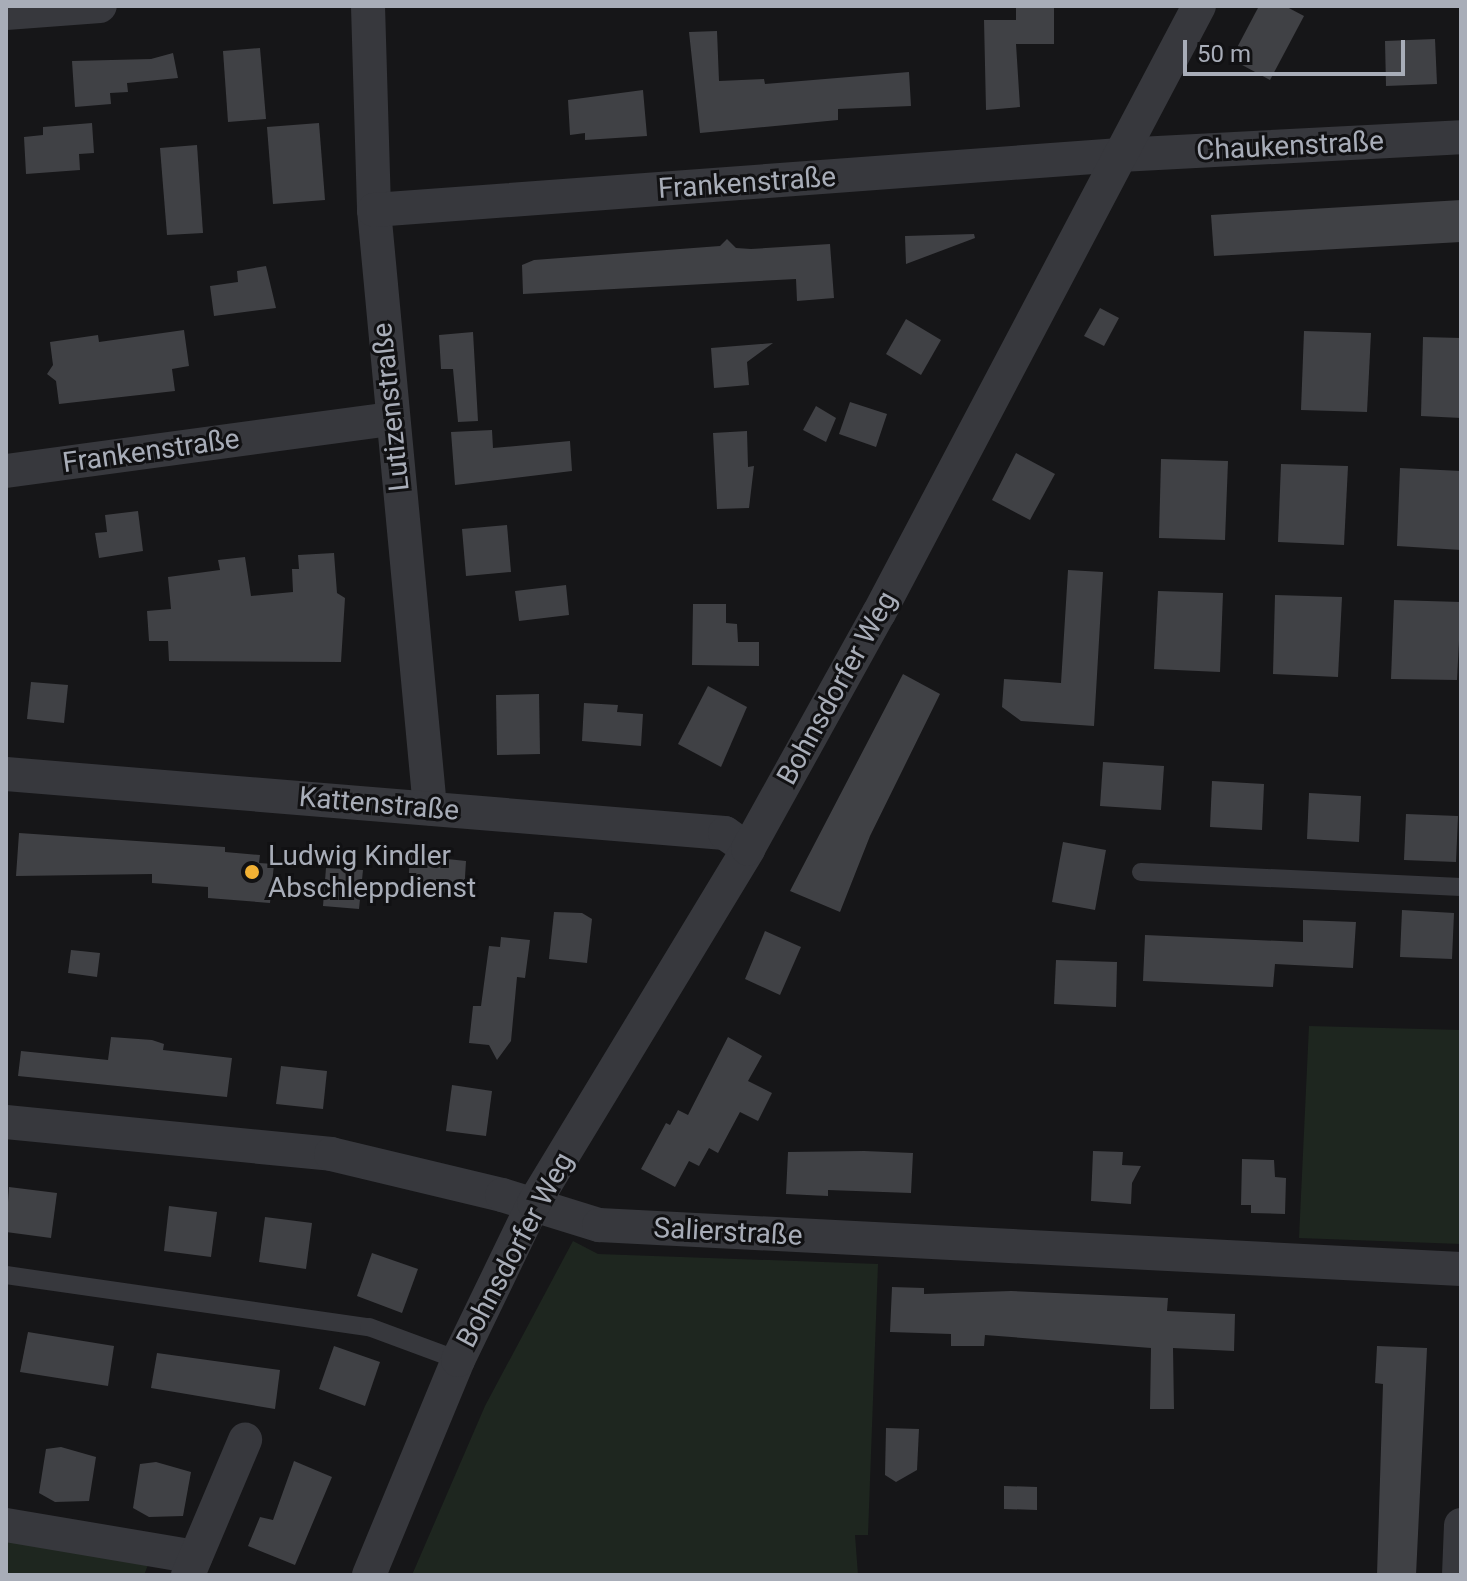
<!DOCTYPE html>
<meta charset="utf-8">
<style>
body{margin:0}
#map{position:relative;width:1467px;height:1581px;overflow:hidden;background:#161618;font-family:Roboto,sans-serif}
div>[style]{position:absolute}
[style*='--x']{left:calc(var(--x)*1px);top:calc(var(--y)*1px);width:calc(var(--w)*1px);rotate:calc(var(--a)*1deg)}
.green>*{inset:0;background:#1e261f}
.building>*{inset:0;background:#404145}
.service>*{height:18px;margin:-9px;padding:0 9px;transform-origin:9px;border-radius:9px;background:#37383d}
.minor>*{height:34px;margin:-17px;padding:0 17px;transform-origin:17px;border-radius:17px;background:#37383d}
.dots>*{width:22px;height:22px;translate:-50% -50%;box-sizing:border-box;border:4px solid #111113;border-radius:50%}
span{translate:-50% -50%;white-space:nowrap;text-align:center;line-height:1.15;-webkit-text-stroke:6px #111113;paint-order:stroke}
.street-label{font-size:28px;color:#a8adb8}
.poi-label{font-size:28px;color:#a8adb8}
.left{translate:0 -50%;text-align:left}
.frame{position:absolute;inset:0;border:8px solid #a8adb8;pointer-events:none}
.scale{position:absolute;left:1183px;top:40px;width:222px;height:36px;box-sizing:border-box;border:4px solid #a8adb8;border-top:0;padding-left:10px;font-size:24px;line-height:28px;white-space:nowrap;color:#a8adb8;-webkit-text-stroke:6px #111113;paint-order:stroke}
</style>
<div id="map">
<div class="green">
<i style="clip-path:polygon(1309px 1026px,1461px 1030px,1461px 1244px,1299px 1238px)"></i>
<i style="clip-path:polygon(573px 1241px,598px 1254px,878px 1264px,868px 1535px,855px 1535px,858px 1575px,412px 1575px,485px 1406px)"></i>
<i style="clip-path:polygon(6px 1540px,148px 1565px,144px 1575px,6px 1575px)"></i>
</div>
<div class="building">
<i style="clip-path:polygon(1016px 6px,1054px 6px,1054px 44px,1016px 44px,1020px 107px,986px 110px,984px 20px,1016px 20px)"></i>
<i style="clip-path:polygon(1259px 6px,1285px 6px,1304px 16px,1270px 80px,1231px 59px)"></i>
<i style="clip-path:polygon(717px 31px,719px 81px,764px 79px,765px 84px,909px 72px,911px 106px,838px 109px,838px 120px,700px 133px,689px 32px)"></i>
<i style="clip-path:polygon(1435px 39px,1437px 84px,1386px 86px,1385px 41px)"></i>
<i style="clip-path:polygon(260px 48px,266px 119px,228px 122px,223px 51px)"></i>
<i style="clip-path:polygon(173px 53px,178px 78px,127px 83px,128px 92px,110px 93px,111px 104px,75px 107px,72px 61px,151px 59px)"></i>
<i style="clip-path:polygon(643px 90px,647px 136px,585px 140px,585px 133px,570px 135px,568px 100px)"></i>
<i style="clip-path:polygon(92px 123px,94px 153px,79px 154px,80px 170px,26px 174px,24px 137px,43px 135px,43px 127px)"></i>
<i style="clip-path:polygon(319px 123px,325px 200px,273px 204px,267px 127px)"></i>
<i style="clip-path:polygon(197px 145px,203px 233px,167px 235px,160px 148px)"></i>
<i style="clip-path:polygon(1461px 200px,1461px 242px,1214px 256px,1211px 215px)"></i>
<i style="clip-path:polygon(974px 234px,975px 238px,906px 264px,905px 236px)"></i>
<i style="clip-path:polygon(727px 239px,736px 248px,751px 249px,830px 244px,834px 298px,797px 301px,796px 279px,523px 294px,522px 265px,534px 260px,720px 246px)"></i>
<i style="clip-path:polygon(266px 266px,276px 308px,214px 316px,210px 286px,238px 282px,237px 271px)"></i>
<i style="clip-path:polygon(1100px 308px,1119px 318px,1104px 346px,1084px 336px)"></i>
<i style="clip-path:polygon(906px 319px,941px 340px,921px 375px,886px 354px)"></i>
<i style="clip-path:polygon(184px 330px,189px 366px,172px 369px,175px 391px,59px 404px,56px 381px,47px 374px,53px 365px,50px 342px,98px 335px,99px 342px)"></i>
<i style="clip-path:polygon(1304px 331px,1371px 333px,1367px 412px,1301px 410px)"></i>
<i style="clip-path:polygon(473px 332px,478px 421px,458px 422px,453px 369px,441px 369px,439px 335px)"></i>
<i style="clip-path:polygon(1423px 337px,1461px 338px,1461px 418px,1421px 416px)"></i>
<i style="clip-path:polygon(773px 343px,747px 362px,749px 385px,714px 388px,711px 348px)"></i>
<i style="clip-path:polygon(850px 402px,887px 414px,876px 447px,839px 434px)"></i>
<i style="clip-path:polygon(816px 406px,836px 418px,826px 442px,803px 430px)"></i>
<i style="clip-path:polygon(492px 430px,493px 448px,570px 441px,572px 471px,455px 485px,451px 432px)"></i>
<i style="clip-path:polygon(747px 431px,748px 467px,754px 466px,749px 508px,717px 509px,713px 433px)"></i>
<i style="clip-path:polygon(1016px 453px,1055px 474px,1030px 520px,992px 500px)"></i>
<i style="clip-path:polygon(1161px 459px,1228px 461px,1225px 540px,1159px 538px)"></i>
<i style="clip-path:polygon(1281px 464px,1348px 466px,1344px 545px,1278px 542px)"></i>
<i style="clip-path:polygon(1400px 468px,1461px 471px,1461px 550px,1397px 546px)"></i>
<i style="clip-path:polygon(138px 511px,143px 551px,99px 558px,95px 533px,107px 532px,105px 515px)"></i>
<i style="clip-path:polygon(507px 525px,511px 572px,466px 576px,462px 529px)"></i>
<i style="clip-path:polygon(334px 553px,337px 593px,345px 598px,341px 662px,169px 661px,168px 641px,149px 641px,147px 611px,171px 609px,168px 577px,220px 570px,218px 560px,245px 557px,251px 596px,293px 592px,292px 569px,299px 569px,298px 555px)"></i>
<i style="clip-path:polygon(1068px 570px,1103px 572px,1094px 726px,1021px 721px,1002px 707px,1004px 679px,1061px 683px)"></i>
<i style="clip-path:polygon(566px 585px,569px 615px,519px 621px,515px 591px)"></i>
<i style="clip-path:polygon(1158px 591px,1223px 593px,1220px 672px,1154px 669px)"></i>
<i style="clip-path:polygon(1275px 595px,1342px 597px,1338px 677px,1273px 674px)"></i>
<i style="clip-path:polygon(1394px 600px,1461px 602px,1457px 680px,1391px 679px)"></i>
<i style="clip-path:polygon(693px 604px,726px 604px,726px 623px,737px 624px,738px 642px,759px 642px,759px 666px,692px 665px)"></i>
<i style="clip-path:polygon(903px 674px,940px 694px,870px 836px,840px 912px,790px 891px)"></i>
<i style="clip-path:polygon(31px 682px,68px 685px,64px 723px,27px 719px)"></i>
<i style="clip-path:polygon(708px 686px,747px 707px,721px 767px,678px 744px)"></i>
<i style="clip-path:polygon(539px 694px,540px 754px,497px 755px,496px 695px)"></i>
<i style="clip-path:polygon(584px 703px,618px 705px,617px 712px,643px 714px,641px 746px,582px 741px)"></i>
<i style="clip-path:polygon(1103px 762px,1164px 766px,1161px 810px,1100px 806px)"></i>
<i style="clip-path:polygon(1212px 781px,1264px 784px,1262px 830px,1210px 827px)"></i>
<i style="clip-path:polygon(1309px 793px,1361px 796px,1359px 842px,1307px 839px)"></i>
<i style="clip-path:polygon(1406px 814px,1458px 816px,1456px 862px,1404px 860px)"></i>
<i style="clip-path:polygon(19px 833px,225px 847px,225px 852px,260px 855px,259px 863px,274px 864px,270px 903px,208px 898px,208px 887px,152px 883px,152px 874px,16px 876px)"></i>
<i style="clip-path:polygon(1063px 842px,1106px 850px,1095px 910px,1052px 902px)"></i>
<i style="clip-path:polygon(410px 855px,466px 861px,464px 894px,408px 890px)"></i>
<i style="clip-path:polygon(326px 868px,363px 870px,359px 909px,323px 906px)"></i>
<i style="clip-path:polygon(1402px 910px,1454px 913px,1452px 959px,1400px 957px)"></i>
<i style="clip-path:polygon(554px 912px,582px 913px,592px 919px,587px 963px,549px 959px)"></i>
<i style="clip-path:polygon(1303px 920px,1356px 922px,1353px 968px,1275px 964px,1273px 987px,1143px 981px,1145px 935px,1303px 942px)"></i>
<i style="clip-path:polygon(765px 931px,801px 947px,780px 995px,745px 979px)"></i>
<i style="clip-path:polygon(501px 937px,530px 940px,525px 978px,517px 977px,511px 1041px,497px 1060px,489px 1045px,469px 1043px,473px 1006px,481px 1006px,489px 946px,500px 947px)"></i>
<i style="clip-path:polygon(71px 950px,100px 953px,97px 977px,68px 973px)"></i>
<i style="clip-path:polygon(1056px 960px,1117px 962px,1116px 1007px,1054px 1004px)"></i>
<i style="clip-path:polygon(111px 1037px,152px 1040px,164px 1044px,163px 1050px,232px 1058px,227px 1097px,18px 1076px,21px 1051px,108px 1060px)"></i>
<i style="clip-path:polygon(728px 1037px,762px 1056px,748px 1081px,772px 1093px,758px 1121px,740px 1112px,718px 1153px,709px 1148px,699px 1166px,689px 1161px,675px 1187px,641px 1169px,666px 1123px,670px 1125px,678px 1110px,688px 1115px)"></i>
<i style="clip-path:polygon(281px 1066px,327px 1071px,323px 1109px,276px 1104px)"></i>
<i style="clip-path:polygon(452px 1085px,492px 1091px,486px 1136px,446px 1131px)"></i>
<i style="clip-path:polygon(864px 1151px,913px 1153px,911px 1193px,828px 1190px,828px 1196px,786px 1194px,788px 1152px)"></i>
<i style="clip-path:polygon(1093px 1151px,1123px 1152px,1122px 1165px,1141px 1166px,1132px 1183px,1131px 1204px,1091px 1201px)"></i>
<i style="clip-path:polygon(1242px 1159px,1274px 1160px,1275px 1177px,1286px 1178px,1285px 1214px,1251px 1213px,1251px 1205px,1241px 1205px)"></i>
<i style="clip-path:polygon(9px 1187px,57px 1193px,51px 1238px,6px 1232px)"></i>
<i style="clip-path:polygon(169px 1206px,217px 1212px,211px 1257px,164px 1251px)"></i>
<i style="clip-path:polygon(265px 1217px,312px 1223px,306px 1269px,259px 1262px)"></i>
<i style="clip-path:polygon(372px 1253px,418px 1269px,402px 1313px,357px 1296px)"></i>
<i style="clip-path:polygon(892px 1287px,924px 1288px,924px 1294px,1011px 1291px,1168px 1298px,1167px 1311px,1235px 1314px,1234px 1351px,1173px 1348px,1174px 1409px,1150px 1409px,1151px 1348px,985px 1335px,984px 1346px,951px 1346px,951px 1334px,890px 1332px)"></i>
<i style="clip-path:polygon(28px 1332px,114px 1346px,108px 1386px,20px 1372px)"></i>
<i style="clip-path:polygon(334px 1346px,380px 1362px,365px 1406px,319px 1389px)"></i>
<i style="clip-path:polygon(1377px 1346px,1427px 1348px,1416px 1575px,1377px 1575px,1383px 1384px,1375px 1383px)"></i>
<i style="clip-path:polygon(157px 1353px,280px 1370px,275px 1409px,151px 1388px)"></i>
<i style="clip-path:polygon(886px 1428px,919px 1429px,917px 1470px,896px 1482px,885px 1475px)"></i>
<i style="clip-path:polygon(61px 1447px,96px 1457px,89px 1501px,55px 1502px,39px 1493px,46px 1449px)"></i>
<i style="clip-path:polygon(294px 1461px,332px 1477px,295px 1565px,248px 1546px,260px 1517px,273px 1520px)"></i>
<i style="clip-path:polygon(156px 1462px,191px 1472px,183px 1516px,149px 1517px,133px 1508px,140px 1464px)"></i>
<i style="clip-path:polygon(1004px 1486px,1037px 1487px,1037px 1510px,1004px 1509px)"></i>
</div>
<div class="service">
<i style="--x:1141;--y:872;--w:320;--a:2.7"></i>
<i style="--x:6;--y:1275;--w:367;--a:8.2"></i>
<i style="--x:369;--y:1327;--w:95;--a:20.3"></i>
</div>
<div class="minor">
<i style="--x:368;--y:6;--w:204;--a:88.3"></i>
<i style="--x:374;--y:210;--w:601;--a:84.65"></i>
<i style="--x:6;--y:13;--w:94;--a:-4.3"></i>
<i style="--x:374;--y:210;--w:748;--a:-4.22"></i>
<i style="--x:1120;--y:155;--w:341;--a:-3"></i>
<i style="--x:6;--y:471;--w:388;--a:-7.7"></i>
<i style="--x:6;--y:774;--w:721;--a:4.69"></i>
<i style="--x:725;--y:833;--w:28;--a:35"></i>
<i style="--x:6;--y:1122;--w:327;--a:5.6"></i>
<i style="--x:331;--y:1154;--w:176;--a:13.5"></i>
<i style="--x:502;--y:1195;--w:102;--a:17.2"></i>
<i style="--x:599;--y:1225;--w:863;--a:2.92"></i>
<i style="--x:6;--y:1525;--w:192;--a:9.6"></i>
<i style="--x:188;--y:1575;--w:147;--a:-67.1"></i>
<i style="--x:369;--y:1575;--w:233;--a:-67.5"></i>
<i style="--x:458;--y:1360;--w:174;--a:-64.2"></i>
<i style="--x:534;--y:1203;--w:414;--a:-58.8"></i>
<i style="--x:748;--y:849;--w:270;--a:-61"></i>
<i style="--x:879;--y:613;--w:686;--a:-62.2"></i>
<i style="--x:1459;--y:1575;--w:50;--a:-87.7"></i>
</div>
<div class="dots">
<i style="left:252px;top:872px;background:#f2b134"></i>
</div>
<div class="street-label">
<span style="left:1290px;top:146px;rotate:-3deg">Chaukenstraße</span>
<span style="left:747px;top:183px;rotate:-4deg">Frankenstraße</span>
<span style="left:391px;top:407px;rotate:-96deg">Lutizenstraße</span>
<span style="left:151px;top:451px;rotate:-8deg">Frankenstraße</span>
<span style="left:837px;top:688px;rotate:-61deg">Bohnsdorfer Weg</span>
<span style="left:379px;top:804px;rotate:5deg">Kattenstraße</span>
<span style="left:728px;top:1232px;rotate:3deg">Salierstraße</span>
<span style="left:515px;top:1250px;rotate:-62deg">Bohnsdorfer Weg</span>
</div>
<div class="poi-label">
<span class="left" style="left:268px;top:872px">Ludwig Kindler<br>Abschleppdienst</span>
</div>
<div class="frame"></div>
<div class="scale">50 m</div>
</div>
